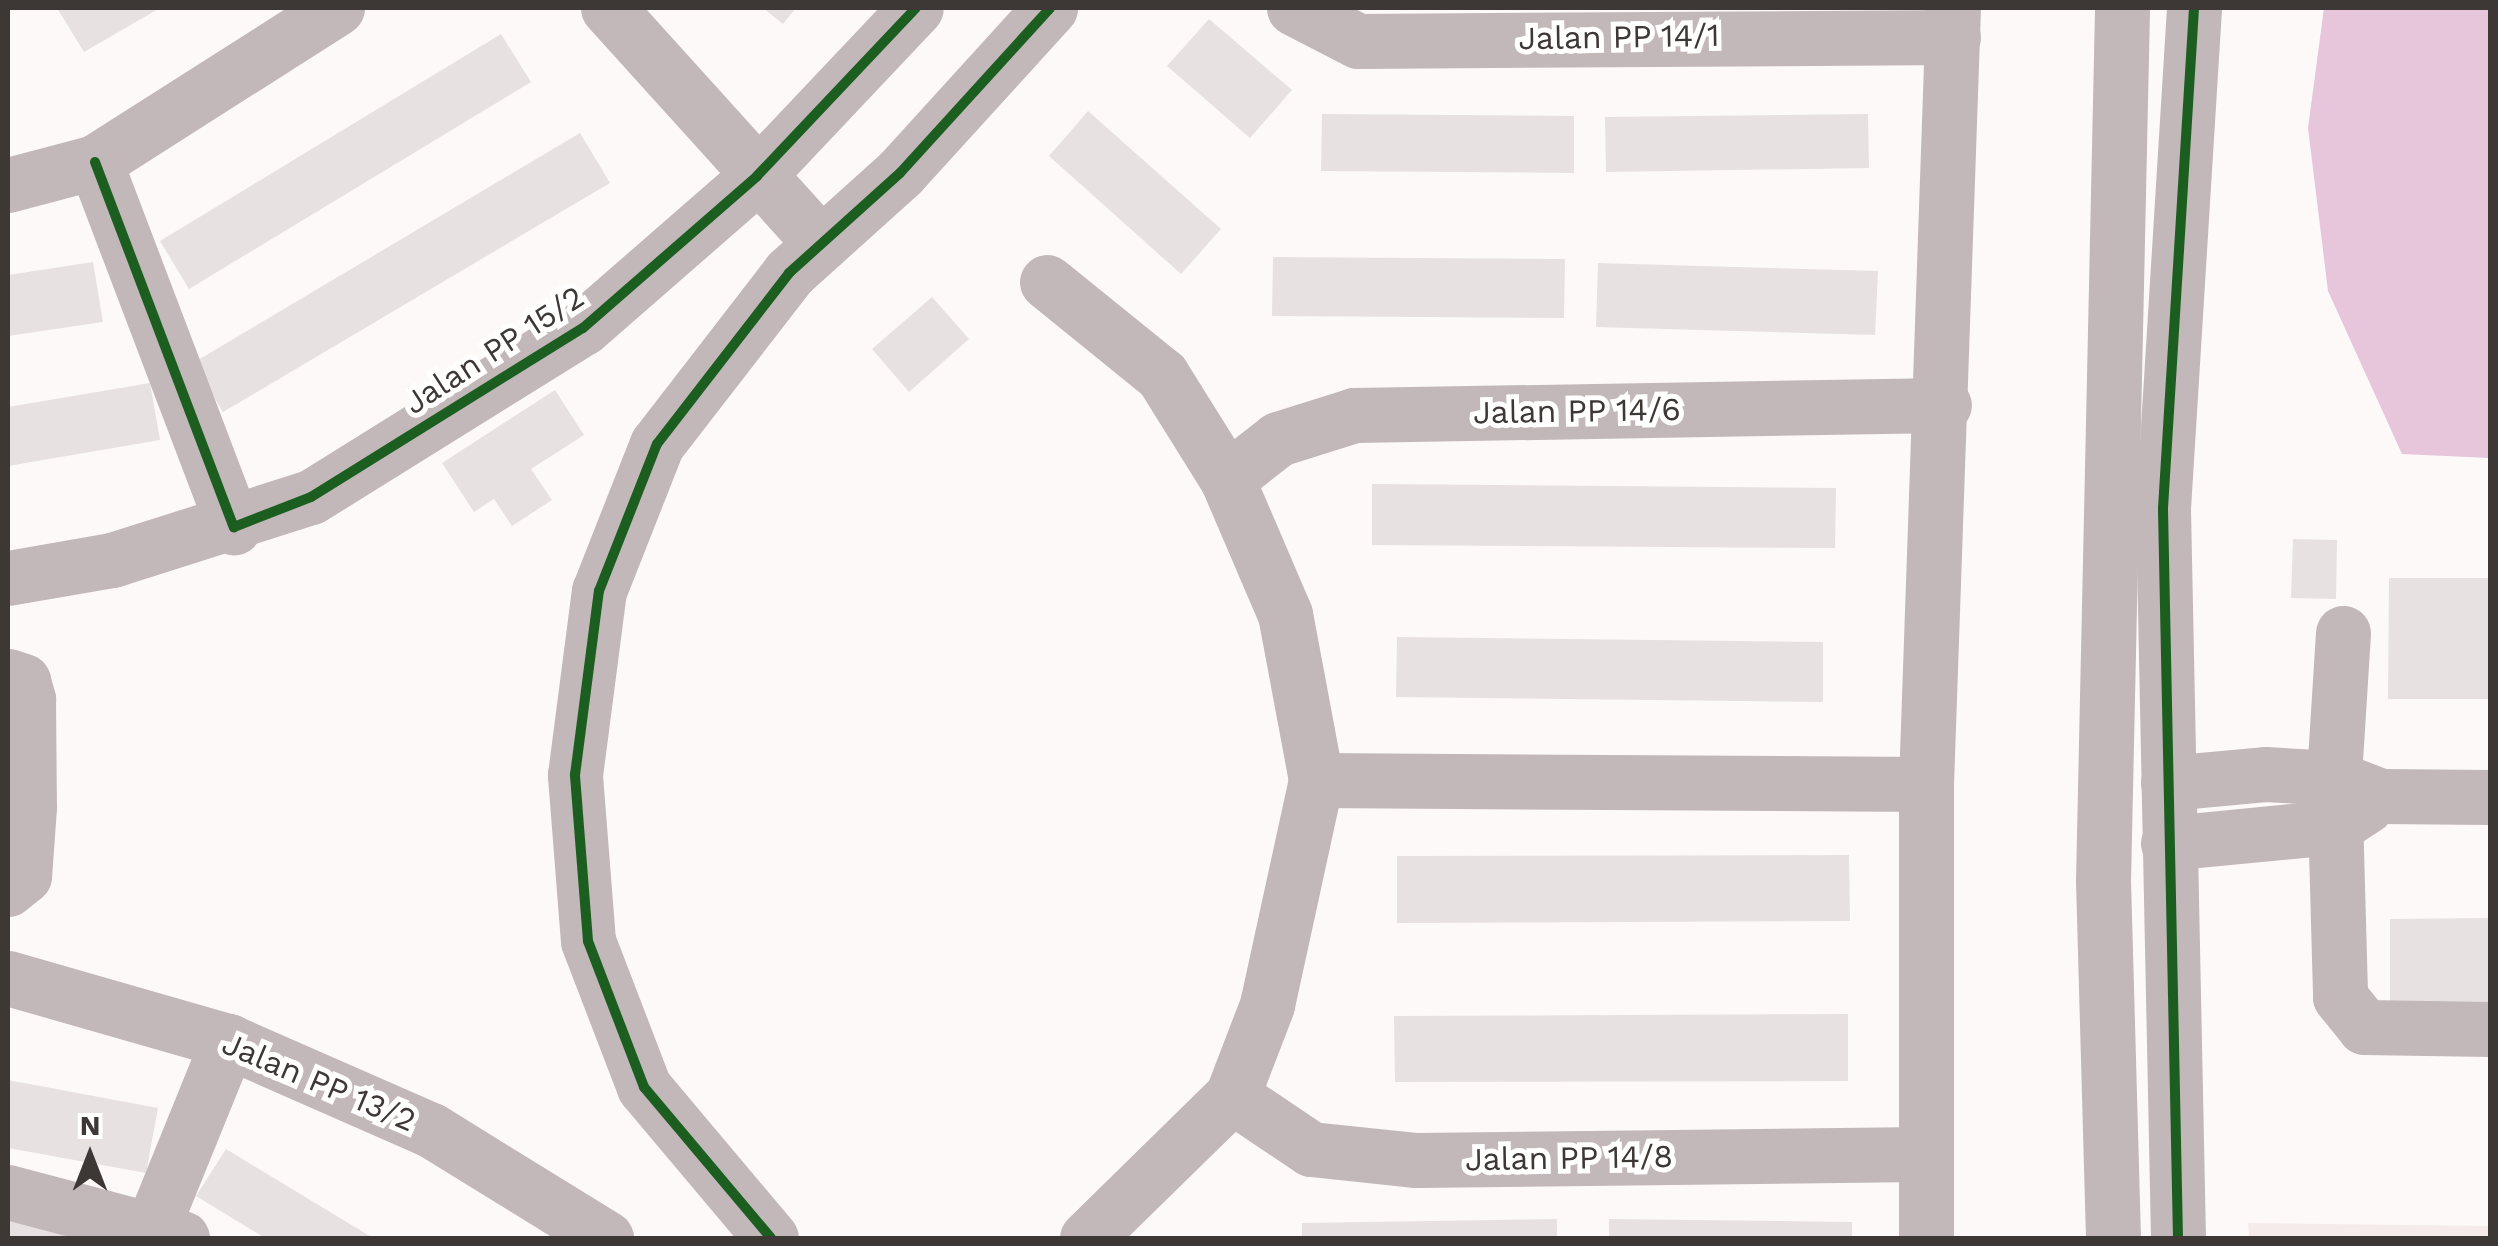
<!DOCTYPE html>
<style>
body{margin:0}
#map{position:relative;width:2498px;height:1246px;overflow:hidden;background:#fdf9f9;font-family:"Work Sans",sans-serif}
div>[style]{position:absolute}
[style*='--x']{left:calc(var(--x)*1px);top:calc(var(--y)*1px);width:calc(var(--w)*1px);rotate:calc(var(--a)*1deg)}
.built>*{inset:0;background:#f6ebeb}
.water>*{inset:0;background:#e7c5da}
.building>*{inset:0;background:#e7e2e1}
.minor>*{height:55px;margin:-27.5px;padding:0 27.5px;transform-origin:27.5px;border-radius:27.5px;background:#c2b7b9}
.cycleway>*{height:10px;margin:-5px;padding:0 5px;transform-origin:5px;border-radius:5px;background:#1b5e20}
span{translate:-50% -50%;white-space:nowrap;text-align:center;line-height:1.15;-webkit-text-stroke:10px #fff;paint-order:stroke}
.street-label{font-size:32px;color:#3d3736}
.frame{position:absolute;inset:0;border:10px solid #3d3736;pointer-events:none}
.north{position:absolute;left:40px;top:1106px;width:100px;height:100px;-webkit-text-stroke:8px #fff;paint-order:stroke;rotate:0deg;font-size:28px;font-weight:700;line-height:40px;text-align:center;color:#3d3736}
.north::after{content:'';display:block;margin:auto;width:35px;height:45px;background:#3d3736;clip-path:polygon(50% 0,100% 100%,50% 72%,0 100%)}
</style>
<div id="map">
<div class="built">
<i style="clip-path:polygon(2248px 1223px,2490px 1226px,2490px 1238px,2249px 1238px)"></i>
</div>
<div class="water">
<i style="clip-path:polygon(2324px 8px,2490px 8px,2490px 458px,2402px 454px,2328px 291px,2308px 128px)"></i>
</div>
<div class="building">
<i style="clip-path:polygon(57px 8px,160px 8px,84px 52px)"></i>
<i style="clip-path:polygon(763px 8px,796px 8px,783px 24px)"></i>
<i style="clip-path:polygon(1209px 19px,1292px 90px,1250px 138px,1167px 66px)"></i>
<i style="clip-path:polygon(501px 34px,531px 82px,189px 289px,160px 241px)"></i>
<i style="clip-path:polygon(1088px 111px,1221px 229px,1181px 274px,1049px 156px)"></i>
<i style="clip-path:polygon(1322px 114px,1574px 116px,1574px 173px,1321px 171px)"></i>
<i style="clip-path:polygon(1868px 114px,1869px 168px,1606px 172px,1605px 117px)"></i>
<i style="clip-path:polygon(580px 133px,610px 183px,223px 412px,193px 363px)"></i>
<i style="clip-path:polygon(1273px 257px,1565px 259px,1564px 318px,1272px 316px)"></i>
<i style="clip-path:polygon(93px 262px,103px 322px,8px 336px,8px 275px)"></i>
<i style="clip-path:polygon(1598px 263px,1878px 271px,1875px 335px,1596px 327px)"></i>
<i style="clip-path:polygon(932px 297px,969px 339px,909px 392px,872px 349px)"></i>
<i style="clip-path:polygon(150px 383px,160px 440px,8px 466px,8px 407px)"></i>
<i style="clip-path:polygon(555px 390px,584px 435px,531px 469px,552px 500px,512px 526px,494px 499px,474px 512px,442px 463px)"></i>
<i style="clip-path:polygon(1372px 484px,1836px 488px,1835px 548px,1372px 545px)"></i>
<i style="clip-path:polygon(2293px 539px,2337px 540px,2336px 599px,2291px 598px)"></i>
<i style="clip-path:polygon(2389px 578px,2490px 578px,2490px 699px,2388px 699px)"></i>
<i style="clip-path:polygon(1397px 637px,1823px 642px,1823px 702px,1396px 697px)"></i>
<i style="clip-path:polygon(1849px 855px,1850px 921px,1397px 923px,1397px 856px)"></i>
<i style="clip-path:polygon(2490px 918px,2490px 1022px,2390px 1022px,2390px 919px)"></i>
<i style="clip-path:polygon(1848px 1014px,1848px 1081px,1395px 1082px,1394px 1016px)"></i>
<i style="clip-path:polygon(8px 1080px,158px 1108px,146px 1173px,8px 1148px)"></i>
<i style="clip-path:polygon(226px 1149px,373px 1238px,265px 1238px,196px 1196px)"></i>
<i style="clip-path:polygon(8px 1216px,111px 1238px,8px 1238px)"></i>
<i style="clip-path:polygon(1557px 1219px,1557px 1238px,1302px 1238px,1302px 1223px)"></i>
<i style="clip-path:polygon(1609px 1219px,1852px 1222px,1852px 1238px,1609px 1238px)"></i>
</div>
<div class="minor">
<i style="--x:608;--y:8;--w:318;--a:47.9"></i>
<i style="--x:1294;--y:8;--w:72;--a:27.3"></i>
<i style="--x:1358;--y:41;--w:595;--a:-0.39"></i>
<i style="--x:95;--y:162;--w:391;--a:69.2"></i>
<i style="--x:8;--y:185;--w:90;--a:-14.8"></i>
<i style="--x:95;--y:162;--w:287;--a:-32.5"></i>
<i style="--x:1047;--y:282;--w:148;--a:39"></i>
<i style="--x:1162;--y:375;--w:123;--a:58"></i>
<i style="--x:1227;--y:479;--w:147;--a:66.8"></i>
<i style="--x:1285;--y:614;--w:169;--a:79.4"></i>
<i style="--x:1316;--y:780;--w:230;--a:102.3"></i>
<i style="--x:1267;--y:1005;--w:97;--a:111"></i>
<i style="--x:1232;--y:1096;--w:203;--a:135.6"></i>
<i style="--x:1227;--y:479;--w:65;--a:-38.1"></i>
<i style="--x:1278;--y:439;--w:80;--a:-17.5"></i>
<i style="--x:1354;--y:415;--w:590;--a:-0.97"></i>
<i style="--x:8;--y:578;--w:106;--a:-9.8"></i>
<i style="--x:112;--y:560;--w:209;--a:-17.6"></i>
<i style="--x:311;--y:497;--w:320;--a:-31.9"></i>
<i style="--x:583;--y:328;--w:231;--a:-41.1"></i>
<i style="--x:757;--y:176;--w:231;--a:-46.6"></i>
<i style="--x:2343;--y:633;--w:145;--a:93.6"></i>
<i style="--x:2334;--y:778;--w:219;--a:88.4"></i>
<i style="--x:2340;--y:997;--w:38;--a:51"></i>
<i style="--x:2364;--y:1027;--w:126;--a:0.9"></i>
<i style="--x:8;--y:676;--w:16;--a:18"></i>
<i style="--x:23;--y:681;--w:19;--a:74"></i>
<i style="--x:28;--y:699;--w:108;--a:89.5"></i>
<i style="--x:29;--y:807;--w:69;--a:94.1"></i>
<i style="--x:24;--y:876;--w:21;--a:141"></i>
<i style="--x:1316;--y:780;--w:610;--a:0.38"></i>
<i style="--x:2168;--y:783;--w:97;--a:-5.3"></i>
<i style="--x:2265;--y:774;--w:69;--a:3.3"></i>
<i style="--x:2334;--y:778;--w:50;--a:21"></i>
<i style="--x:2381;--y:796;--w:109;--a:0.5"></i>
<i style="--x:2168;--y:843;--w:167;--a:-5.5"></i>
<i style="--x:2334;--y:827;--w:38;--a:-33"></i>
<i style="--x:8;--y:978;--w:229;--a:16"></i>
<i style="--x:228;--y:1041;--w:222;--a:23.7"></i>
<i style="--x:431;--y:1130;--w:206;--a:31.7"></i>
<i style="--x:1232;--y:1096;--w:95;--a:33.9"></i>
<i style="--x:1311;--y:1149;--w:106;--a:6"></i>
<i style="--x:1416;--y:1160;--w:506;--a:-0.68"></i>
<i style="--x:8;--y:1192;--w:180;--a:14.8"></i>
<i style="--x:148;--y:1238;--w:213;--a:-67.9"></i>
<i style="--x:771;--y:1238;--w:197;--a:-130.1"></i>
<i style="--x:644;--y:1087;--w:156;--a:-111"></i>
<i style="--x:588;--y:941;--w:167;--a:-94.5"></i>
<i style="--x:575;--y:775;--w:186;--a:-82.6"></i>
<i style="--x:599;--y:591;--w:158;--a:-68.5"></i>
<i style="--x:657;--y:444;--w:216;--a:-52.3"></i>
<i style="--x:789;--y:273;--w:149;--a:-42"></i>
<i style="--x:900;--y:173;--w:223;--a:-47.7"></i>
<i style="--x:1926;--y:1238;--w:454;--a:-90"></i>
<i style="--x:1926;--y:784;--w:776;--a:-88.01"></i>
<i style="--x:2113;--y:1238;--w:357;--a:-91.6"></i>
<i style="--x:2103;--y:881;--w:873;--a:-88.75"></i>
<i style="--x:2178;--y:1238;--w:730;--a:-91.18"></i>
<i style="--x:2163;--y:508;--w:501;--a:-86.45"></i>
</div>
<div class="cycleway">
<i style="--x:95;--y:162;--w:391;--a:69.2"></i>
<i style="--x:234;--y:527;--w:83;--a:-21.3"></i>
<i style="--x:311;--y:497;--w:320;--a:-31.9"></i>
<i style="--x:583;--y:328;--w:231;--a:-41.1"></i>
<i style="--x:757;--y:176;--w:231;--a:-46.6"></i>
<i style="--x:771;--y:1238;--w:197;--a:-130.1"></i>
<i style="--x:644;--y:1087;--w:156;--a:-111"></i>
<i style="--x:588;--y:941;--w:167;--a:-94.5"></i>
<i style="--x:575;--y:775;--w:186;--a:-82.6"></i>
<i style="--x:599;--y:591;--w:158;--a:-68.5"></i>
<i style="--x:657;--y:444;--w:216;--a:-52.3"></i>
<i style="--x:789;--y:273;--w:149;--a:-42"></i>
<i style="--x:900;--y:173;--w:223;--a:-47.7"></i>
<i style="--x:2178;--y:1238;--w:730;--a:-91.18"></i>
<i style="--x:2163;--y:508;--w:501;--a:-86.45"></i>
</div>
<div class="street-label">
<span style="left:1619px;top:37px;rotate:-1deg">Jalan PP 14/1</span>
<span style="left:494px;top:350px;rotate:-33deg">Jalan PP 15/2</span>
<span style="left:1577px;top:411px;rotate:-1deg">Jalan PP 14/6</span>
<span style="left:319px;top:1082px;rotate:23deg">Jalan PP 13/2</span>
<span style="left:1569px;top:1158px;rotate:-1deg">Jalan PP 14/8</span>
</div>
<div class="frame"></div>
<div class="north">N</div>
</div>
